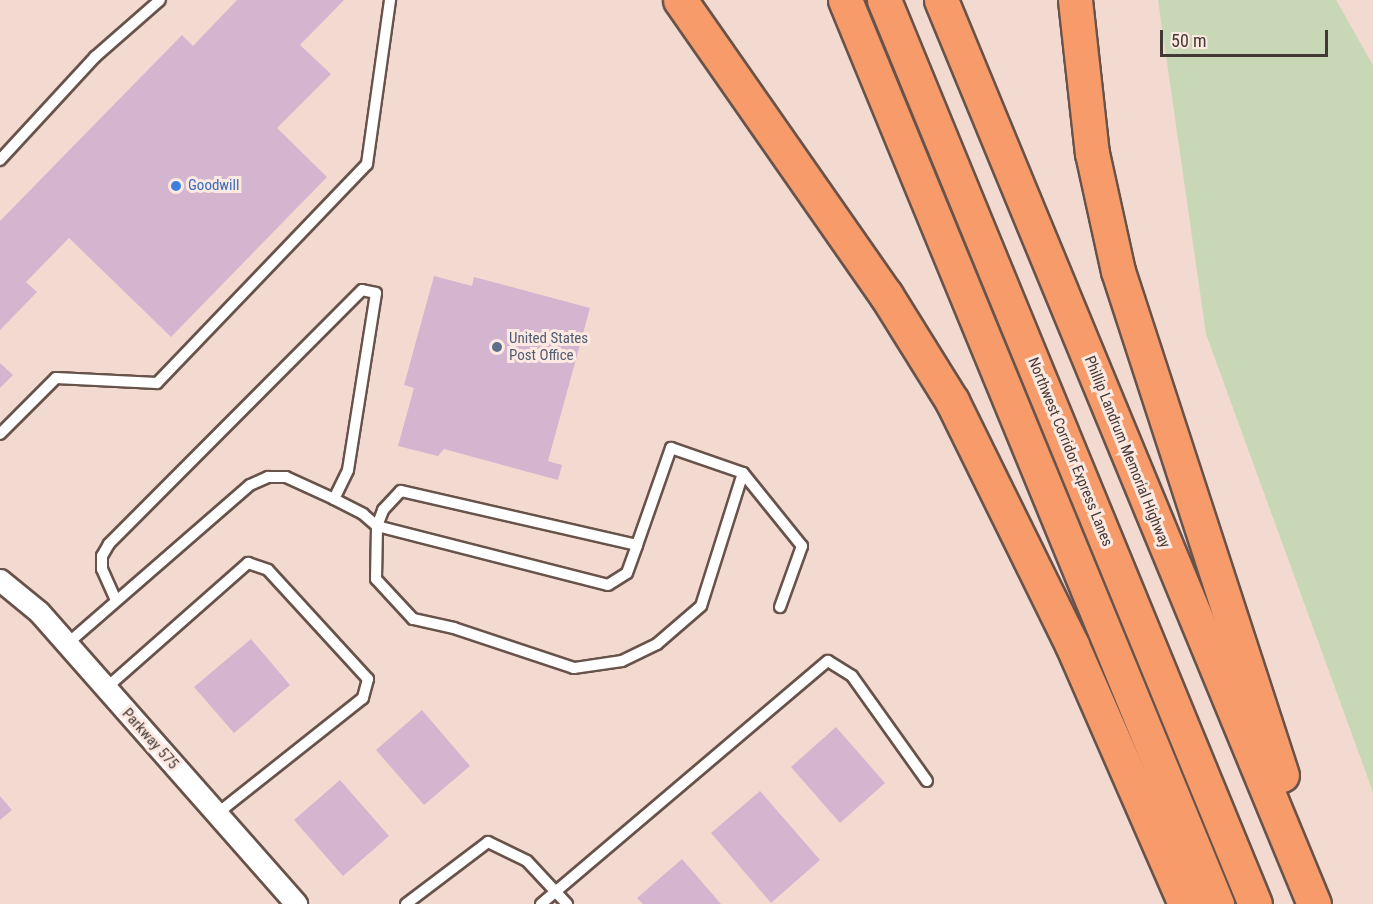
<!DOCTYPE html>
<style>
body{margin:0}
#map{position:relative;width:1373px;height:904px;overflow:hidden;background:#f3dad0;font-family:"Roboto Condensed",sans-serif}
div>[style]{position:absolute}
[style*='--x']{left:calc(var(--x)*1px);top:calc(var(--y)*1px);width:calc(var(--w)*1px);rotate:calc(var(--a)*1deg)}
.green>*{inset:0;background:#c8d7b6}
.building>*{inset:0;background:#d3b5d0}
.roads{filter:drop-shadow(2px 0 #68534b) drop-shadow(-2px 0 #68534b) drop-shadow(0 2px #68534b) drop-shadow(0 -2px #68534b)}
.service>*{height:10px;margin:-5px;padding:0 5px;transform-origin:5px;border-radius:5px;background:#fff}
.minor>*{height:21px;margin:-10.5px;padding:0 10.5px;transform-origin:10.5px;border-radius:10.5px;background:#fff}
.motorway>*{height:33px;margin:-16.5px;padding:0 16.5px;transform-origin:16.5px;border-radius:16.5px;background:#f69b69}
.dots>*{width:16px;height:16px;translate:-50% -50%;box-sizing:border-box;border:3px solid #fde9e1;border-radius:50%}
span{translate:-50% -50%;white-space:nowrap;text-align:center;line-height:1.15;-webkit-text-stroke:6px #fde9e1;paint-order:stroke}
.shop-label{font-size:15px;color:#366cbe}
.left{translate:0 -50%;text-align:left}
.service-label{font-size:15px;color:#4e5e75}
.street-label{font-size:15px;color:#423834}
.scale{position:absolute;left:1160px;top:30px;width:168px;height:27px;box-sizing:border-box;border:3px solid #423834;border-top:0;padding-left:8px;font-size:18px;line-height:21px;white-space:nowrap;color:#423834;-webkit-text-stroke:4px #fde9e1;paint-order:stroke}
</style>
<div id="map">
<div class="green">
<i style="clip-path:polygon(1158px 0,1336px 0,1373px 65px,1373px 792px,1206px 334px)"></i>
</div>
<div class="building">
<i style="clip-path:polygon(237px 0,344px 0,300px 45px,331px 74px,277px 128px,327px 177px,171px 337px,69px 238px,26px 282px,37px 292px,0 330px,0 221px,182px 35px,193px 46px)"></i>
<i style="clip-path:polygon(434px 276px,472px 286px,474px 277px,590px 308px,548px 461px,562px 465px,558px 480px,444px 449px,438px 456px,398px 446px,414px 388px,404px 385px)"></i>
<i style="clip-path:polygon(0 363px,13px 375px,0 388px)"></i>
<i style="clip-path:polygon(251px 639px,290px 685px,234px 733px,194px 687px)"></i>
<i style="clip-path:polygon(422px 710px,470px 766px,424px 805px,376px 750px)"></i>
<i style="clip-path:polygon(836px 727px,885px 783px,840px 823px,791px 767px)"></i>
<i style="clip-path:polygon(340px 780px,389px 836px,343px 876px,294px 820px)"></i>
<i style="clip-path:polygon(760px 791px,820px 860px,771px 903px,711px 833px)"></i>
<i style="clip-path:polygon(0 796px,12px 810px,0 820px)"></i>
<i style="clip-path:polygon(682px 859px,721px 904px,643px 904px,637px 898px)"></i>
</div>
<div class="roads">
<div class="service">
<i style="--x:0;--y:160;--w:140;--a:-47.3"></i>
<i style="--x:95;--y:57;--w:86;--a:-41.2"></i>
<i style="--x:0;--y:434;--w:79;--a:-45"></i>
<i style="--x:56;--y:378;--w:101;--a:2.8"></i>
<i style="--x:157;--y:383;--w:303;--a:-46.2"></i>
<i style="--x:367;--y:164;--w:166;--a:-82"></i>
<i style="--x:743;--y:473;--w:94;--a:51.1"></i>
<i style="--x:802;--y:546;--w:65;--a:109.8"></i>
<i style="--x:334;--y:499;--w:33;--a:27"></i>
<i style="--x:363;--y:514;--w:18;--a:41"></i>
<i style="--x:377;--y:526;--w:238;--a:14.3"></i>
<i style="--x:608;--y:585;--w:22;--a:-32"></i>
<i style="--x:627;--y:573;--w:30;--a:-70"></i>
<i style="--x:637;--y:545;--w:103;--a:-70.7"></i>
<i style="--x:671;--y:448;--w:76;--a:19.1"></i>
<i style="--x:743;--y:473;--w:139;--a:107.5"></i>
<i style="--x:701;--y:606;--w:58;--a:139.2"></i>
<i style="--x:657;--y:644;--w:39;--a:154"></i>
<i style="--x:622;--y:661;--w:49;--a:171.7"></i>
<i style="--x:574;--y:668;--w:126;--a:-161.6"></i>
<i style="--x:454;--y:628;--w:42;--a:-167.6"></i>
<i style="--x:413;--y:619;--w:54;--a:-132.8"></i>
<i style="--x:376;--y:579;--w:53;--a:-88.9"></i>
<i style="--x:377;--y:526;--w:17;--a:-69"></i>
<i style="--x:383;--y:510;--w:26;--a:-47"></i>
<i style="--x:401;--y:491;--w:242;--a:12.9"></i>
<i style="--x:67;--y:644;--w:242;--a:-41"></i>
<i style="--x:250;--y:485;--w:20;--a:-24"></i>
<i style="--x:268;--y:477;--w:18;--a:0"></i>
<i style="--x:286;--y:477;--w:53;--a:24.6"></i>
<i style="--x:334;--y:499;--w:32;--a:-64"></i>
<i style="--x:348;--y:470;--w:179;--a:-81"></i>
<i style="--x:376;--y:293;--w:14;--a:-168"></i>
<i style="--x:362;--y:290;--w:359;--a:134.9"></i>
<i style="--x:109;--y:544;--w:14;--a:120"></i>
<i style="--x:102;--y:556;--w:13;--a:90"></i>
<i style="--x:102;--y:569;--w:34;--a:66"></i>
<i style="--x:105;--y:689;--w:191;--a:-41.4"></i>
<i style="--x:248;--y:563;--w:21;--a:19"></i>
<i style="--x:268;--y:570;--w:148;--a:47.5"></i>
<i style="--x:368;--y:679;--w:20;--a:105"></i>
<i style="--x:363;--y:698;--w:185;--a:141.6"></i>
<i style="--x:406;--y:904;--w:103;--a:-37.1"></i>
<i style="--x:488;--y:842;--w:43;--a:26"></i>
<i style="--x:527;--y:861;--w:59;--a:47.1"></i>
<i style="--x:541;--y:904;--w:376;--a:-40.3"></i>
<i style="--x:828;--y:661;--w:28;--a:32"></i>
<i style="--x:852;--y:676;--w:129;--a:54.5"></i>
</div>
<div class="minor">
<i style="--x:0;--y:580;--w:50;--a:39.4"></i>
<i style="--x:39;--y:612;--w:389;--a:48.6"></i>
</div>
<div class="motorway">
<i style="--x:680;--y:0;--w:360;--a:55.1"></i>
<i style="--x:886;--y:295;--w:125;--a:58.1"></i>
<i style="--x:952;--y:401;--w:272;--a:63.8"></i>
<i style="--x:1072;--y:645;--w:283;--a:66.4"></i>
<i style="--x:845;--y:0;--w:978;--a:67.63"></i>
<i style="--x:884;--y:0;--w:977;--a:67.69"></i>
<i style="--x:941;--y:0;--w:978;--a:67.58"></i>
<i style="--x:1075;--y:0;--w:154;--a:83.7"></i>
<i style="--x:1092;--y:153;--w:121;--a:77.6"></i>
<i style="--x:1118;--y:271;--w:530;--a:71.98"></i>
</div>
</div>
<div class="dots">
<i style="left:176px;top:186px;background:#3f7fe0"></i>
<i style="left:497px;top:347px;background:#5c6f8a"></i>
</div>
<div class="shop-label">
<span class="left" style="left:188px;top:186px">Goodwill</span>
</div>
<div class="service-label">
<span class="left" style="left:509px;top:347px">United States<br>Post Office</span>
</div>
<div class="street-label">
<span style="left:1070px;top:452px;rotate:68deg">Northwest Corridor Express Lanes</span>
<span style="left:1127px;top:452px;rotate:68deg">Phillip Landrum Memorial Highway</span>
<span style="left:150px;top:739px;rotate:48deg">Parkway 575</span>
</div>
<div class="scale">50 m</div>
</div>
